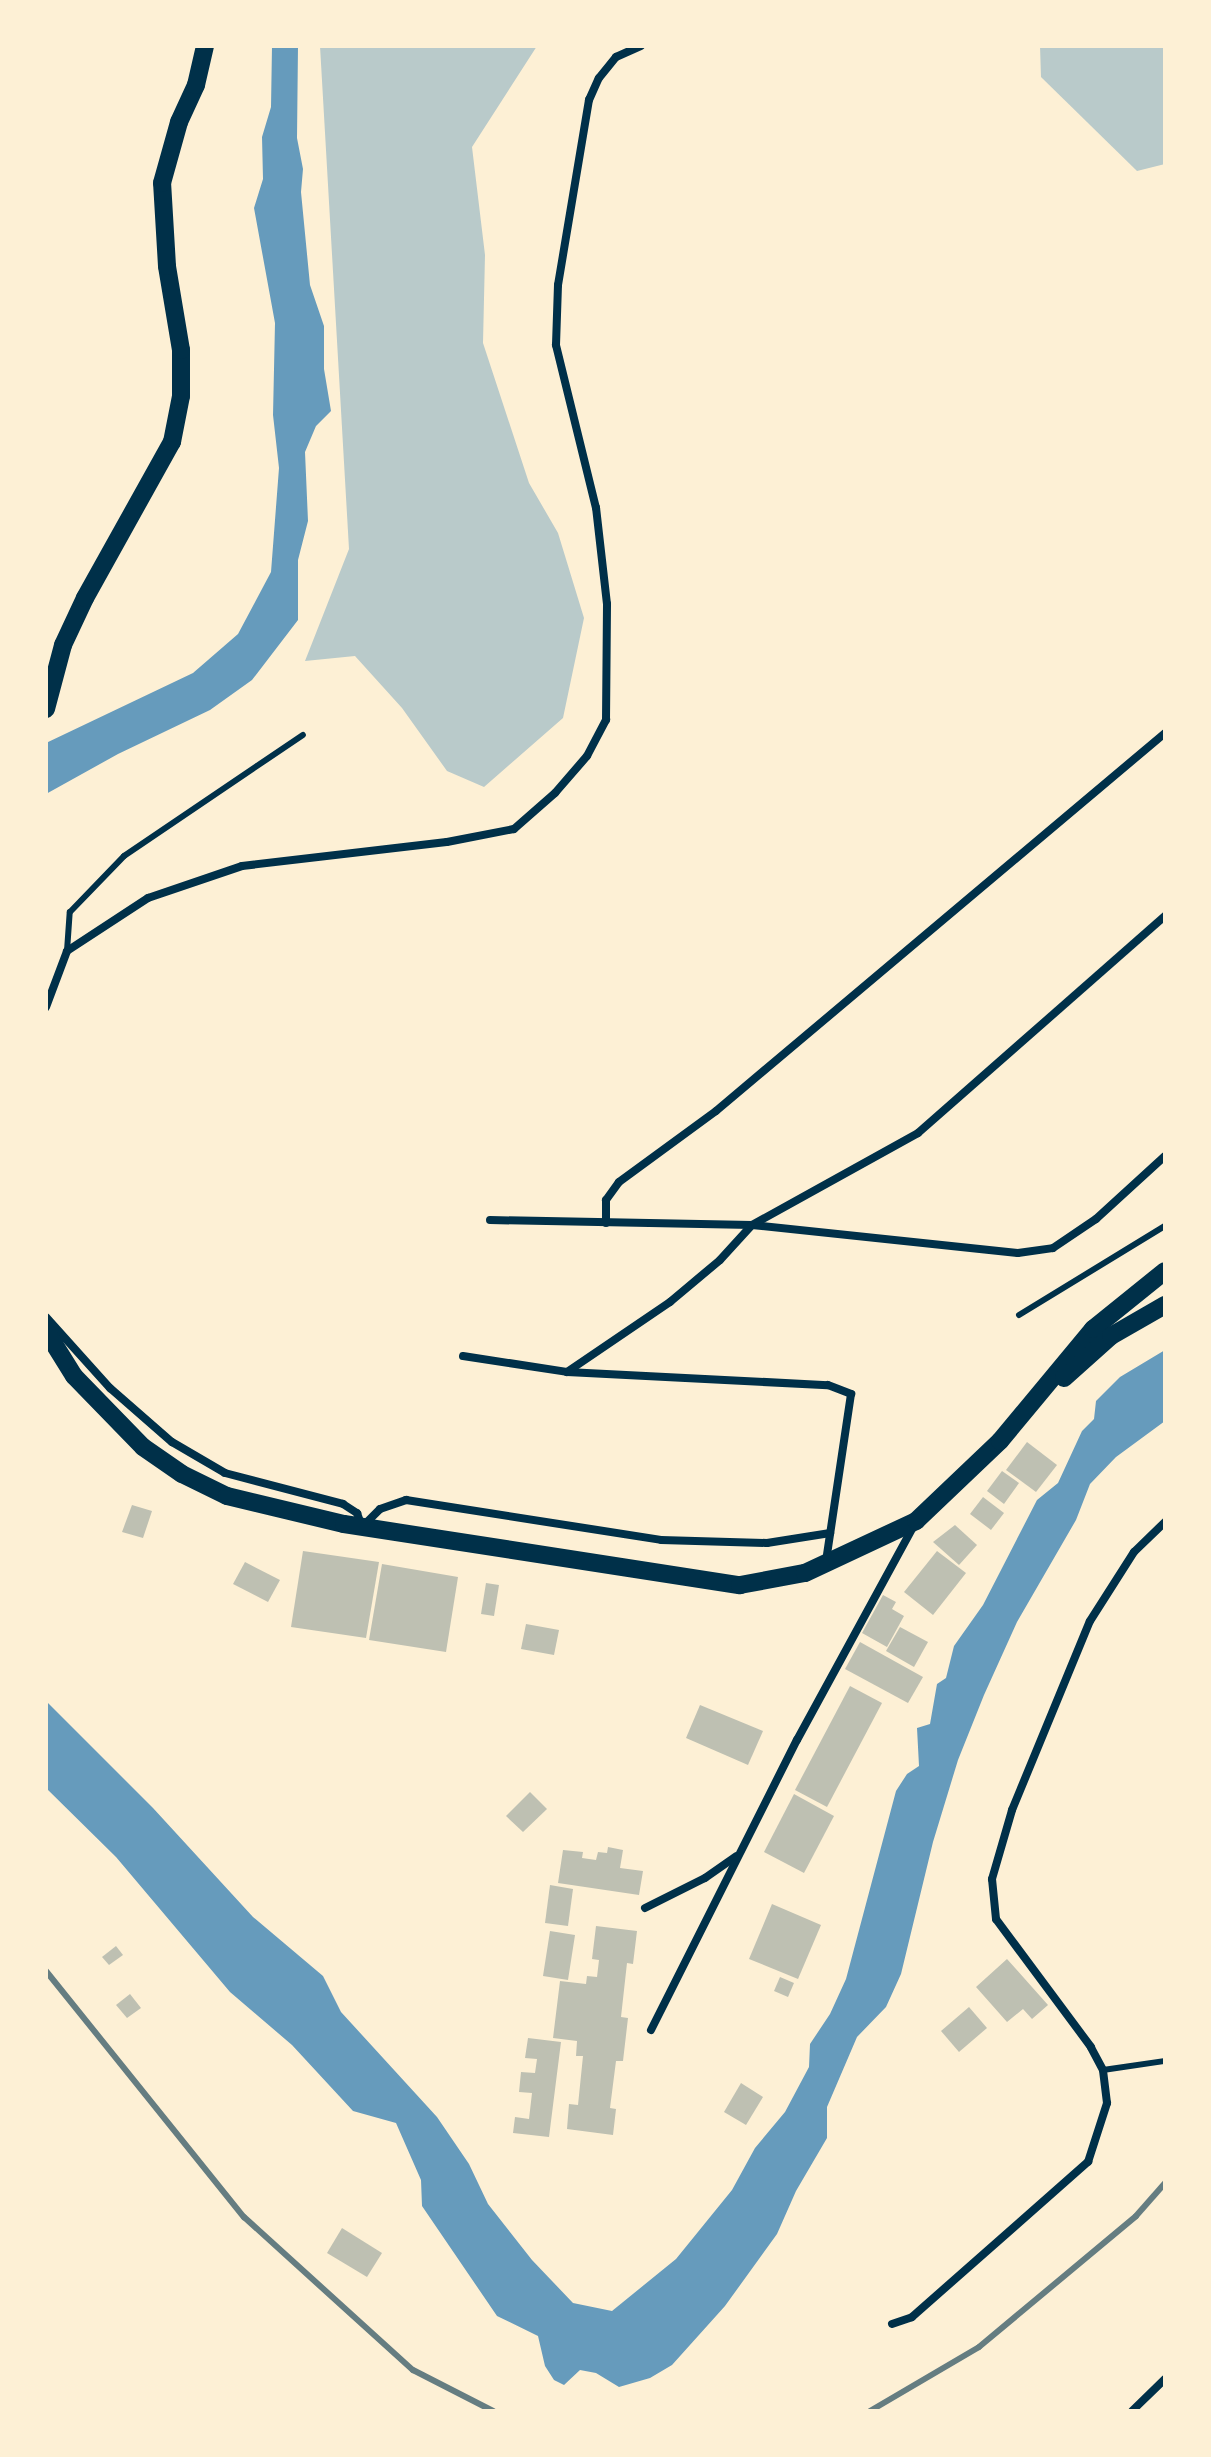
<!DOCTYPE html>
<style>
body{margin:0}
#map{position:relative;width:1211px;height:2457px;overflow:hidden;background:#fdf0d5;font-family:"Varela Round",sans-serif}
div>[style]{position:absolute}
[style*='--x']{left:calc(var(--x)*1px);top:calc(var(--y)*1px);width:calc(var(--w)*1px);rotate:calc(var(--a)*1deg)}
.green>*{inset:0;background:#b9caca}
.water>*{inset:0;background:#669bbc}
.building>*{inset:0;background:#bec0b2}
.service>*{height:6px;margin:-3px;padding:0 3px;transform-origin:3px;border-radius:3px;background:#003049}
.minor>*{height:8px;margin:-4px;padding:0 4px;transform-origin:4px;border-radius:4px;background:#003049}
.trunk>*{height:18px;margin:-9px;padding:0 9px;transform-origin:9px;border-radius:9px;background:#003049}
.rail>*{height:6px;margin:-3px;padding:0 3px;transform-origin:3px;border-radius:3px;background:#657d81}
span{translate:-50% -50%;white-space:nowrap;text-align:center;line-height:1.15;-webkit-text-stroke:7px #fdf0d5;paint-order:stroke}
.frame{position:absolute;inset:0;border:48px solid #fdf0d5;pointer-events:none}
</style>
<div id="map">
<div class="green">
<i style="clip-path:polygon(320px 46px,537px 46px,472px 147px,485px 255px,483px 343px,529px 483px,558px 533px,584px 618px,563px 718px,484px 787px,447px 771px,402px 708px,355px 656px,305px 661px,349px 549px)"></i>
<i style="clip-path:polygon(1040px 46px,1165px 46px,1165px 164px,1137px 171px,1041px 77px)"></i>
</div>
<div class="water">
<i style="clip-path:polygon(272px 46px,298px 46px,297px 138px,303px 169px,301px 192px,310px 285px,324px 326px,324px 369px,331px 411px,316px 426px,305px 452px,308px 521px,298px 560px,298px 620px,252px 680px,210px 710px,118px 754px,46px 794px,46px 743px,193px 673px,238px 634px,271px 572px,279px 468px,273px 415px,275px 323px,254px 208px,263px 179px,262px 137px,271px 107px)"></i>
<i style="clip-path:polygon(1165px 1350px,1165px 1421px,1116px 1457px,1090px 1484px,1076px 1520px,1017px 1622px,984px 1695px,958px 1760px,933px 1842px,901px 1974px,886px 2007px,857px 2037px,827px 2107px,827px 2138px,796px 2191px,777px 2234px,725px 2306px,672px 2365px,650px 2378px,619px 2387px,596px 2373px,580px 2370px,564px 2385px,554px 2380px,545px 2366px,538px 2336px,497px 2316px,422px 2206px,421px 2180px,396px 2123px,353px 2111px,292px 2045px,230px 1992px,116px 1857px,46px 1788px,46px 1701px,153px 1808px,253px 1917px,323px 1976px,341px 2012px,437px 2117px,469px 2164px,488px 2204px,532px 2260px,573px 2303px,612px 2311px,676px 2259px,732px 2190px,755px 2148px,785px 2112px,809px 2067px,810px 2044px,830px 2014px,846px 1979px,896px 1791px,907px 1774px,919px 1766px,917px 1728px,930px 1724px,937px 1684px,946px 1678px,954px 1646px,983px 1605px,1037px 1500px,1058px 1483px,1082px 1431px,1094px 1419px,1096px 1401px,1120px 1377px)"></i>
</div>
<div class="building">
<i style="clip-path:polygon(1027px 1442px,1057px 1465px,1036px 1492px,1006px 1470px)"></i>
<i style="clip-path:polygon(1002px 1471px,1019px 1483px,1004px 1504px,987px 1491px)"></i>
<i style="clip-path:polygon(983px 1497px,1004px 1513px,991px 1530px,970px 1514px)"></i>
<i style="clip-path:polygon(132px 1505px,152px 1511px,143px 1538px,122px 1532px)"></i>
<i style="clip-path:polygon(955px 1525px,977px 1545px,959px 1565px,933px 1542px)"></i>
<i style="clip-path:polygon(303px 1551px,379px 1562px,366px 1638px,291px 1627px)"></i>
<i style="clip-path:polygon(937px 1551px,966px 1573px,933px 1615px,904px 1592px)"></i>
<i style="clip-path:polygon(245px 1562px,280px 1580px,268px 1602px,233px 1584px)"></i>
<i style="clip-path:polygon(382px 1564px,458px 1577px,446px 1652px,369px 1640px)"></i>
<i style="clip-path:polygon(486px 1583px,499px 1585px,494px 1616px,481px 1614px)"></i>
<i style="clip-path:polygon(883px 1595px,896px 1602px,892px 1609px,904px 1616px,887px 1647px,862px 1633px)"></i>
<i style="clip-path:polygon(526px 1624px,559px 1630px,554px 1655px,521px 1649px)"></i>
<i style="clip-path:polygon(900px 1627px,928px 1642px,914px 1667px,886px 1651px)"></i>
<i style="clip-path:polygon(860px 1642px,923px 1677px,908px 1703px,845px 1669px)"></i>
<i style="clip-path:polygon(850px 1686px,882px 1703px,827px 1807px,795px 1790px)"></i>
<i style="clip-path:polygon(700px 1705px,763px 1731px,748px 1765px,686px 1738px)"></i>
<i style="clip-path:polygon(530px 1792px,547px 1809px,523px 1832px,506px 1816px)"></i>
<i style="clip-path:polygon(794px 1794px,834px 1816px,804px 1873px,764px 1852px)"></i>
<i style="clip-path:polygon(608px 1847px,623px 1850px,620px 1868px,643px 1871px,639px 1895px,558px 1883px,563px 1850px,583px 1852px,582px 1858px,596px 1860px,598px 1852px,607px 1853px)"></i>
<i style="clip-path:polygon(550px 1885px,573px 1889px,568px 1926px,545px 1923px)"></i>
<i style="clip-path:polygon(772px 1904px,821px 1925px,798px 1979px,749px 1959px)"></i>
<i style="clip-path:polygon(596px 1926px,637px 1931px,633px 1964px,627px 1963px,621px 2017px,628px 2018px,623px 2061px,616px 2061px,610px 2108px,616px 2109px,613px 2135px,567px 2129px,569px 2104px,578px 2105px,583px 2056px,576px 2056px,577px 2041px,553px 2038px,560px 1981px,586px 1984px,587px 1976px,597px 1977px,599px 1960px,592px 1959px)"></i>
<i style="clip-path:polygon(550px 1931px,575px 1935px,568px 1980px,543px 1976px)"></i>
<i style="clip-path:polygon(116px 1946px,123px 1955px,109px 1965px,102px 1957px)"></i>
<i style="clip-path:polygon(1007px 1959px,1048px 2005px,1032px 2019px,1023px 2009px,1007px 2022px,976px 1987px)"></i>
<i style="clip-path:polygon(780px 1977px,794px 1983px,788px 1997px,774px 1991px)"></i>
<i style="clip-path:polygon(130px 1994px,141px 2008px,127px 2018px,116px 2005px)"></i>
<i style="clip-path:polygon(969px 2007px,987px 2028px,959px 2052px,941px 2031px)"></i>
<i style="clip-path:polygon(528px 2038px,561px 2042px,549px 2137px,513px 2133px,515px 2117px,529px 2119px,532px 2093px,519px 2092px,521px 2072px,535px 2073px,537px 2059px,525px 2058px)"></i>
<i style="clip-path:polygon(741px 2083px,763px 2097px,746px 2125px,724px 2112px)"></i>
<i style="clip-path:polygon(342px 2228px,382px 2253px,367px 2277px,327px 2253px)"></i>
</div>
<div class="service">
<i style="--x:67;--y:951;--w:39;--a:-86"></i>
<i style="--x:70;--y:912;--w:78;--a:-46"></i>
<i style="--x:124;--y:856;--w:216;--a:-34.1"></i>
<i style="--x:1019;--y:1315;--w:171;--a:-31.4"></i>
<i style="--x:1103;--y:2070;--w:63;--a:-8.3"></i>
</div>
<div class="minor">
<i style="--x:46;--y:1007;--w:60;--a:-69.4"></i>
<i style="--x:67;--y:951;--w:97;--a:-33.2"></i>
<i style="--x:148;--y:898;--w:99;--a:-18.8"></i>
<i style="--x:242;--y:866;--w:206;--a:-6.7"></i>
<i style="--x:447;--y:842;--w:68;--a:-11"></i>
<i style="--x:514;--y:829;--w:55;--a:-41.3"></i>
<i style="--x:555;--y:793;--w:49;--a:-49.1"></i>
<i style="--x:587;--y:756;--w:41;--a:-62.2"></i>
<i style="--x:606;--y:720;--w:116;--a:-89.5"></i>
<i style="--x:607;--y:604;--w:97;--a:-96.5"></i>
<i style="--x:596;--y:508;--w:168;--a:-103.8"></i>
<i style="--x:556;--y:345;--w:60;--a:-88.1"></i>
<i style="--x:558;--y:285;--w:188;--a:-80.5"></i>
<i style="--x:589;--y:100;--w:24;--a:-66"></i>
<i style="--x:599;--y:78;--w:27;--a:-51"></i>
<i style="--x:616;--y:57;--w:27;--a:-24"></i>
<i style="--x:490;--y:1220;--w:262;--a:1.1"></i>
<i style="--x:752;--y:1225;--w:267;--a:6"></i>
<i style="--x:1018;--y:1253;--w:35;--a:-8"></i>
<i style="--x:1053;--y:1248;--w:52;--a:-34"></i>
<i style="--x:1096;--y:1219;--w:93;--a:-42.4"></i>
<i style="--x:606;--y:1223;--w:23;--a:-90"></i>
<i style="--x:606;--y:1200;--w:22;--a:-54"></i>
<i style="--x:619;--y:1182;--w:120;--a:-36.2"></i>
<i style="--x:716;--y:1111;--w:587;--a:-40.09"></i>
<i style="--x:46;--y:1317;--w:96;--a:48"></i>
<i style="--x:110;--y:1388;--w:82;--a:41.1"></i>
<i style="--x:172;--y:1442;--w:61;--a:30.3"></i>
<i style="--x:225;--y:1473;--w:122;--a:14.7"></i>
<i style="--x:343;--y:1504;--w:17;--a:33"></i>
<i style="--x:357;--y:1513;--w:15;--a:70"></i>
<i style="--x:362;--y:1527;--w:25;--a:-45"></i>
<i style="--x:380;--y:1509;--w:28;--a:-19"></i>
<i style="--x:406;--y:1500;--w:258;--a:8.9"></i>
<i style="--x:661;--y:1540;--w:106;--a:1.6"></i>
<i style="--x:767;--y:1543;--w:64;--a:-9"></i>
<i style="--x:463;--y:1356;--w:105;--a:8.7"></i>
<i style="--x:567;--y:1372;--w:261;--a:2.9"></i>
<i style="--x:828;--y:1385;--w:25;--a:21"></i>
<i style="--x:851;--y:1394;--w:169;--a:98.5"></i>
<i style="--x:567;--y:1372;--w:125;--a:-34.2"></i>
<i style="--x:670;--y:1302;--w:65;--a:-40"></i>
<i style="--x:720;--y:1260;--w:47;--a:-47.6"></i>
<i style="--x:752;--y:1225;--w:190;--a:-29"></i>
<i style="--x:918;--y:1133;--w:329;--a:-41.3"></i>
<i style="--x:645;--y:1908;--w:67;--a:-26.6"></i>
<i style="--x:705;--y:1878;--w:38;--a:-35"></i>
<i style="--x:651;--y:2030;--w:325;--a:-63.3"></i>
<i style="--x:797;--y:1740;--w:243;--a:-61.4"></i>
<i style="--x:892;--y:2324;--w:21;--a:-19"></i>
<i style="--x:912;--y:2317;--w:235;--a:-41.4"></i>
<i style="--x:1088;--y:2162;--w:62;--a:-72.1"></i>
<i style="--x:1107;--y:2103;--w:33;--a:-97"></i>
<i style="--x:1103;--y:2070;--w:26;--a:-118"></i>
<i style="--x:1091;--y:2047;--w:159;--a:-126.6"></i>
<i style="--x:996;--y:1919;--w:40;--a:-95.7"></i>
<i style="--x:992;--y:1879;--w:72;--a:-73.8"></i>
<i style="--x:1012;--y:1810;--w:204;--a:-67.6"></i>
<i style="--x:1090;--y:1621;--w:82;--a:-57.5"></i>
<i style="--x:1134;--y:1552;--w:43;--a:-44.1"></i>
<i style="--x:1132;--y:2411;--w:46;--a:-44.1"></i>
</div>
<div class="trunk">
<i style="--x:46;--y:709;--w:66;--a:-75.1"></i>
<i style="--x:63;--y:645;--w:52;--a:-64.9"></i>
<i style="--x:85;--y:598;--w:179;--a:-60.9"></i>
<i style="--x:172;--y:442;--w:47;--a:-78.9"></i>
<i style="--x:181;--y:396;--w:46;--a:-90"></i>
<i style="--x:181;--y:350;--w:85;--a:-99.5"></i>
<i style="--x:167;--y:266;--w:83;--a:-93.4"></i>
<i style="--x:162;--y:183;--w:63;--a:-74.4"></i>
<i style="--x:179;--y:122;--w:41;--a:-65.3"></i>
<i style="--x:196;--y:85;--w:40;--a:-77"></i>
<i style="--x:46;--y:1331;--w:53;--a:58.1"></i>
<i style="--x:74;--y:1376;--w:99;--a:45.8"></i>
<i style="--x:143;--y:1447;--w:47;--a:34.7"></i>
<i style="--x:182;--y:1474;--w:50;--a:26.1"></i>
<i style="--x:227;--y:1496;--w:120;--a:13.5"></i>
<i style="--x:344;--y:1524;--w:401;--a:8.8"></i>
<i style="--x:740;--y:1585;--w:66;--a:-10.5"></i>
<i style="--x:805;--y:1573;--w:123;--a:-25.1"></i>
<i style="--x:916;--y:1521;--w:116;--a:-43.6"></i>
<i style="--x:1000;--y:1441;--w:146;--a:-50.3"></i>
<i style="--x:1093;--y:1329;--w:92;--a:-38.9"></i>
<i style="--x:1064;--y:1378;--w:63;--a:-41.8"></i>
<i style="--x:1111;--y:1336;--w:62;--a:-29.9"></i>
</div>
<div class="rail">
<i style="--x:46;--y:1971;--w:316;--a:51.2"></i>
<i style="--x:244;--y:2217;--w:228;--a:42.2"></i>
<i style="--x:413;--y:2370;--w:90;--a:27.1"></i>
<i style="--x:870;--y:2411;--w:126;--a:-30.4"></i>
<i style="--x:979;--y:2347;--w:204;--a:-39.8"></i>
<i style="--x:1136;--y:2216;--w:44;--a:-48.7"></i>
</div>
<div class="frame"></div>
</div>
